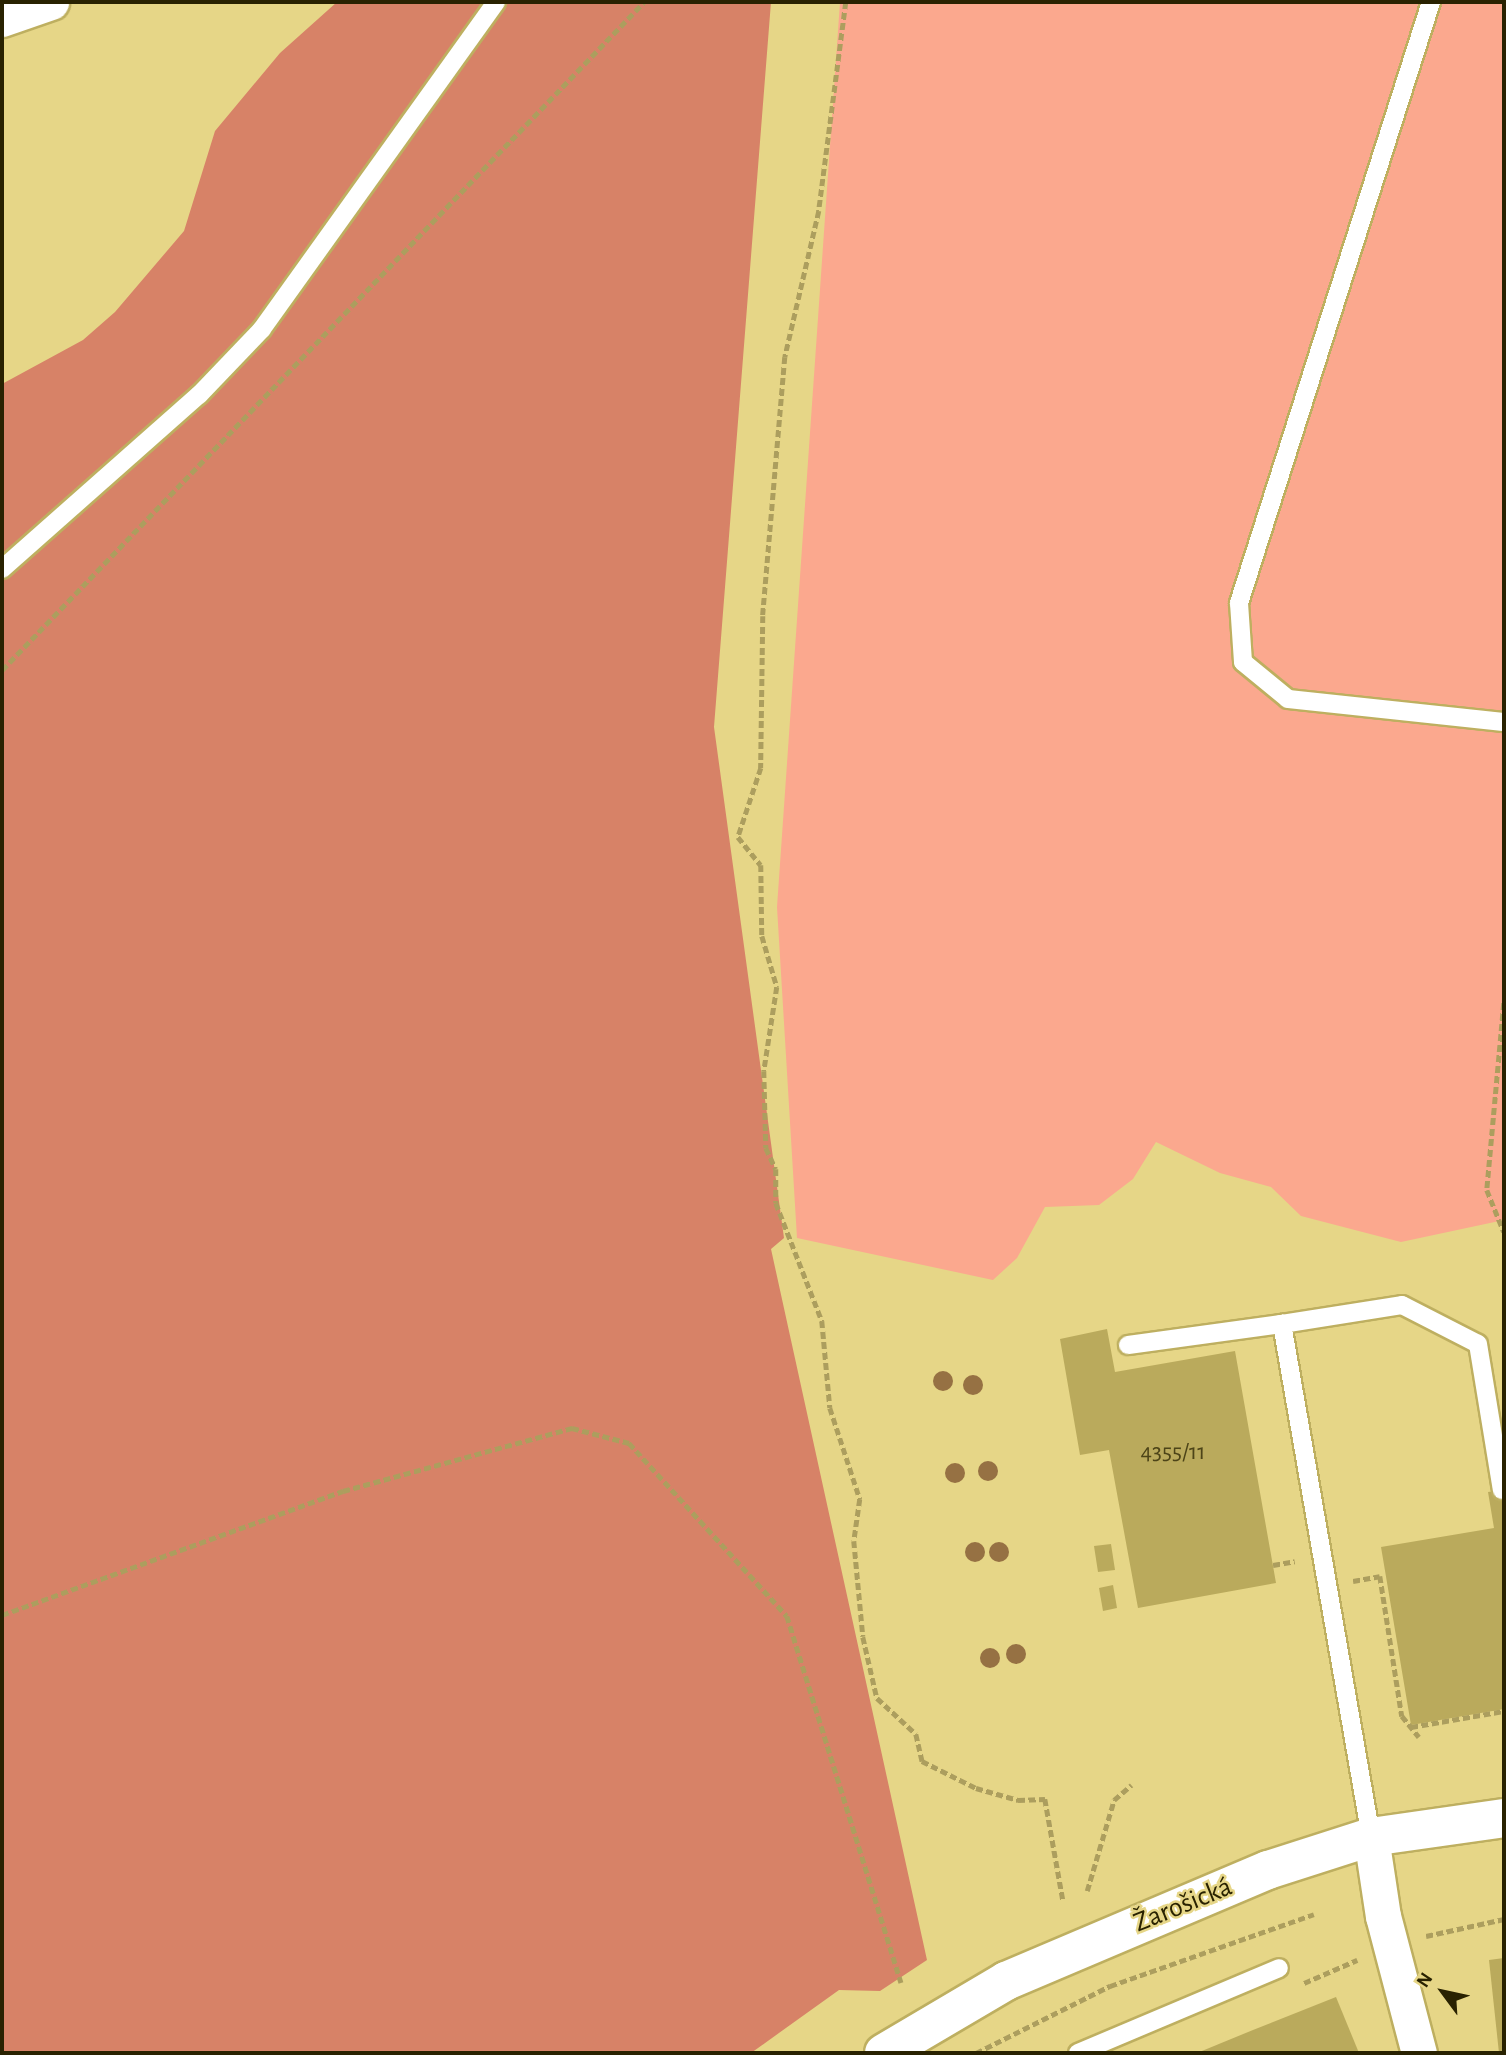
<!DOCTYPE html>
<meta charset="utf-8">
<style>
body{margin:0}
#map{position:relative;width:1506px;height:2055px;overflow:hidden;background:#e6d687;font-family:"Alegreya Sans",sans-serif}
div>[style]{position:absolute}
[style*='--x']{left:calc(var(--x)*1px);top:calc(var(--y)*1px);width:calc(var(--w)*1px);rotate:calc(var(--a)*1deg)}
.green>*{inset:0;background:#fba88e}
.forest>*{inset:0;background:#d78267}
.building>*{inset:0;background:#baaa5c}
.path>*{height:4.5px;margin-top:-2.25px;transform-origin:0;background:repeating-linear-gradient(90deg,#ac9e5e 0 7px,transparent 0 10.5px)}
.roads{filter:drop-shadow(2px 0 #beaf60) drop-shadow(-2px 0 #beaf60) drop-shadow(0 2px #beaf60) drop-shadow(0 -2px #beaf60)}
.service>*{height:18px;margin:-9px;padding:0 9px;transform-origin:9px;border-radius:9px;background:#fff}
.minor>*{height:35px;margin:-17.5px;padding:0 17.5px;transform-origin:17.5px;border-radius:17.5px;background:#fff}
.secondary>*{height:38px;margin:-19px;padding:0 19px;transform-origin:19px;border-radius:19px;background:#fff}
.trees>*{width:20px;height:20px;margin:-10px;border-radius:50%;background:#967143}
span{translate:-50% -50%;white-space:nowrap;text-align:center;line-height:1.15;-webkit-text-stroke:5px #e6d687;paint-order:stroke}
.number-label{font-size:24px;color:#4d4418}
.number-label span{-webkit-text-stroke-width:0}
.street-label{font-size:28px;color:#292201}
.frame{position:absolute;inset:0;border:4px solid #292201;pointer-events:none}
.north{position:absolute;left:1408px;top:1957px;width:70px;height:70px;-webkit-text-stroke:5px #e6d687;paint-order:stroke;rotate:303deg;font-size:19px;font-weight:700;line-height:28px;text-align:center;color:#292201}
.north::after{content:'';display:block;margin:auto;width:24px;height:32px;background:#292201;clip-path:polygon(50% 0,100% 100%,50% 72%,0 100%)}
</style>
<div id="map">
<div class="green">
<i style="clip-path:polygon(840px 2px,1504px 2px,1504px 1220px,1401px 1242px,1301px 1216px,1271px 1187px,1220px 1173px,1156px 1142px,1133px 1179px,1099px 1205px,1045px 1207px,1017px 1258px,993px 1280px,797px 1238px,777px 907px)"></i>
</div>
<div class="forest">
<i style="clip-path:polygon(337px 2px,771px 2px,714px 727px,784px 1238px,771px 1249px,927px 1960px,880px 1991px,839px 1990px,751px 2053px,2px 2053px,2px 384px,83px 340px,115px 312px,184px 231px,215px 131px,280px 53px)"></i>
</div>
<div class="building">
<i style="clip-path:polygon(1107px 1329px,1115px 1372px,1235px 1351px,1276px 1583px,1138px 1608px,1109px 1450px,1080px 1455px,1060px 1339px)"></i>
<i style="clip-path:polygon(1504px 1490px,1504px 1709px,1411px 1725px,1381px 1547px,1494px 1528px,1488px 1492px)"></i>
<i style="clip-path:polygon(1111px 1544px,1115px 1570px,1098px 1572px,1094px 1546px)"></i>
<i style="clip-path:polygon(1113px 1585px,1117px 1608px,1103px 1611px,1099px 1588px)"></i>
<i style="clip-path:polygon(1504px 1958px,1504px 2053px,1499px 2053px,1489px 1960px)"></i>
<i style="clip-path:polygon(1336px 1997px,1359px 2053px,1197px 2053px,1253px 2030px)"></i>
</div>
<div class="path">
<i style="--x:846;--y:2;--w:211;--a:97.4"></i>
<i style="--x:819;--y:211;--w:150;--a:103.1"></i>
<i style="--x:785;--y:357;--w:260;--a:94.9"></i>
<i style="--x:763;--y:616;--w:152;--a:90.8"></i>
<i style="--x:761;--y:768;--w:73;--a:108.4"></i>
<i style="--x:738;--y:837;--w:36;--a:51"></i>
<i style="--x:761;--y:865;--w:71;--a:89.2"></i>
<i style="--x:762;--y:936;--w:53;--a:73.6"></i>
<i style="--x:777;--y:987;--w:85;--a:98.8"></i>
<i style="--x:764;--y:1071;--w:77;--a:88.5"></i>
<i style="--x:766;--y:1148;--w:23;--a:65"></i>
<i style="--x:776;--y:1169;--w:34;--a:90"></i>
<i style="--x:776;--y:1203;--w:127;--a:68.7"></i>
<i style="--x:822;--y:1321;--w:87;--a:84.7"></i>
<i style="--x:830;--y:1408;--w:96;--a:71.8"></i>
<i style="--x:860;--y:1499;--w:42;--a:98.1"></i>
<i style="--x:854;--y:1541;--w:96;--a:84.6"></i>
<i style="--x:863;--y:1637;--w:63;--a:77.1"></i>
<i style="--x:877;--y:1698;--w:53;--a:42.7"></i>
<i style="--x:916;--y:1734;--w:28;--a:77"></i>
<i style="--x:922;--y:1761;--w:60;--a:26.6"></i>
<i style="--x:976;--y:1788;--w:44;--a:15.9"></i>
<i style="--x:1018;--y:1800;--w:27;--a:-2"></i>
<i style="--x:1045;--y:1799;--w:103;--a:79.9"></i>
<i style="--x:2;--y:670;--w:926;--a:-46.14"></i>
<i style="--x:1504;--y:1003;--w:188;--a:95.2"></i>
<i style="--x:1487;--y:1190;--w:45;--a:68"></i>
<i style="--x:1273;--y:1565;--w:22;--a:-10"></i>
<i style="--x:1353;--y:1581;--w:27;--a:-10"></i>
<i style="--x:1380;--y:1576;--w:142;--a:81.1"></i>
<i style="--x:1402;--y:1716;--w:27;--a:51"></i>
<i style="--x:2;--y:1615;--w:363;--a:-20"></i>
<i style="--x:343;--y:1491;--w:238;--a:-15.4"></i>
<i style="--x:572;--y:1428;--w:59;--a:14.7"></i>
<i style="--x:629;--y:1443;--w:234;--a:47.6"></i>
<i style="--x:787;--y:1616;--w:384;--a:72.7"></i>
<i style="--x:1411;--y:1727;--w:94;--a:-9.8"></i>
<i style="--x:1087;--y:1891;--w:95;--a:-73.5"></i>
<i style="--x:1114;--y:1800;--w:23;--a:-41"></i>
<i style="--x:1426;--y:1936;--w:80;--a:-12.3"></i>
<i style="--x:1304;--y:1983;--w:58;--a:-23.5"></i>
<i style="--x:976;--y:2053;--w:150;--a:-26.6"></i>
<i style="--x:1110;--y:1986;--w:216;--a:-19.4"></i>
</div>
<div class="roads">
<div class="service">
<i style="--x:1431;--y:2;--w:631;--a:107.72"></i>
<i style="--x:1239;--y:603;--w:59;--a:86.1"></i>
<i style="--x:1243;--y:662;--w:58;--a:39.4"></i>
<i style="--x:1288;--y:699;--w:217;--a:6.1"></i>
<i style="--x:2;--y:569;--w:263;--a:-41.5"></i>
<i style="--x:199;--y:395;--w:91;--a:-46.3"></i>
<i style="--x:262;--y:329;--w:402;--a:-54.4"></i>
<i style="--x:1128;--y:1345;--w:155;--a:-7.8"></i>
<i style="--x:1371;--y:1837;--w:521;--a:-99.84"></i>
<i style="--x:1282;--y:1324;--w:121;--a:-9"></i>
<i style="--x:1402;--y:1305;--w:85;--a:27.2"></i>
<i style="--x:1478;--y:1344;--w:148;--a:80.7"></i>
<i style="--x:1078;--y:2053;--w:218;--a:-22.9"></i>
</div>
<div class="minor">
<i style="--x:2;--y:19;--w:52;--a:-19.1"></i>
<i style="--x:1371;--y:1837;--w:80;--a:81.4"></i>
<i style="--x:1383;--y:1916;--w:142;--a:75.3"></i>
</div>
<div class="secondary">
<i style="--x:884;--y:2053;--w:142;--a:-30.5"></i>
<i style="--x:1006;--y:1981;--w:285;--a:-23"></i>
<i style="--x:1268;--y:1870;--w:108;--a:-17.8"></i>
<i style="--x:1371;--y:1837;--w:134;--a:-8.1"></i>
</div>
</div>
<div class="trees">
<i style="left:943px;top:1381px"></i>
<i style="left:973px;top:1385px"></i>
<i style="left:988px;top:1471px"></i>
<i style="left:955px;top:1473px"></i>
<i style="left:975px;top:1552px"></i>
<i style="left:999px;top:1552px"></i>
<i style="left:1016px;top:1654px"></i>
<i style="left:990px;top:1658px"></i>
</div>
<div class="number-label">
<span style="left:1173px;top:1453px">4355/11</span>
</div>
<div class="street-label">
<span style="left:1183px;top:1905px;rotate:-22deg">Žarošická</span>
</div>
<div class="frame"></div>
<div class="north">N</div>
</div>
